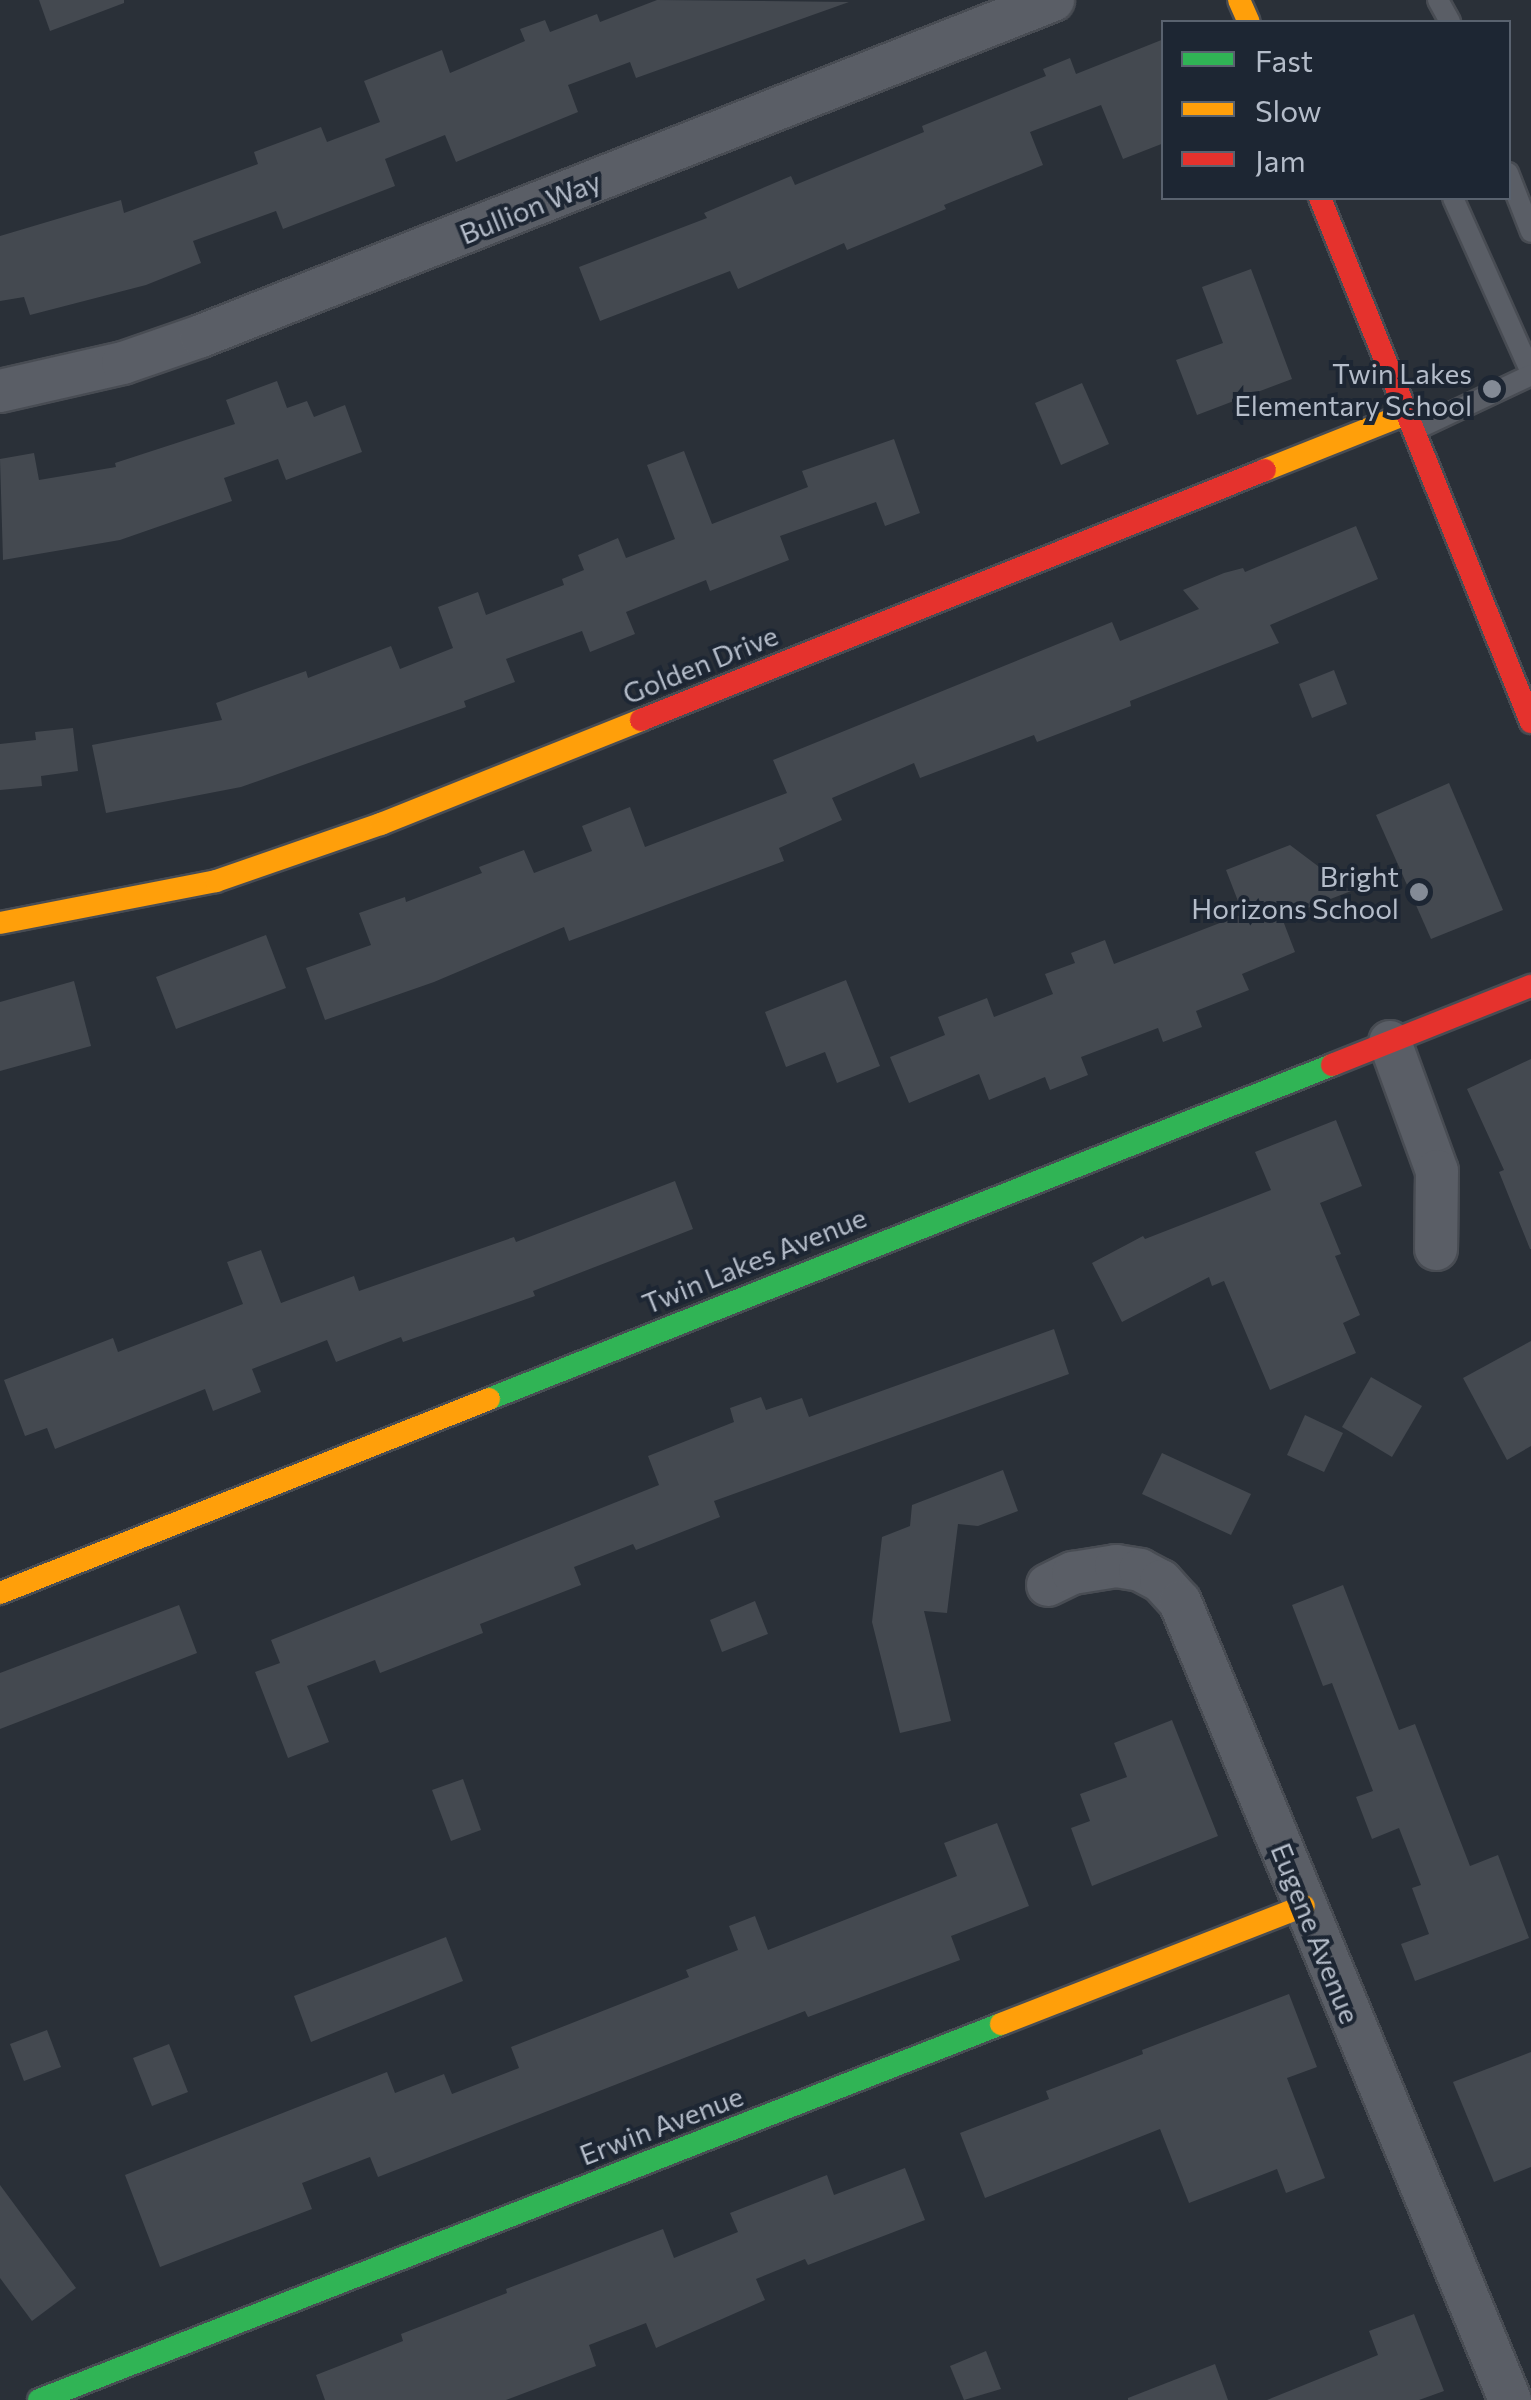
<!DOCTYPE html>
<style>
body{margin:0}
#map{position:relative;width:1531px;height:2400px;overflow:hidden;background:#2a3038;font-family:Commissioner,sans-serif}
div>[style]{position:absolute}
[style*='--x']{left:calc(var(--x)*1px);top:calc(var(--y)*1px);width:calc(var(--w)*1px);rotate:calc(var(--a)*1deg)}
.building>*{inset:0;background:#444950}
.roads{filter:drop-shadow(2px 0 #484c53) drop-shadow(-2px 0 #484c53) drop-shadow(0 2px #484c53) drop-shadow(0 -2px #484c53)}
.lane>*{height:20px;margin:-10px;padding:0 10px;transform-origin:10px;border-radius:10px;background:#5a5e66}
.street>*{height:42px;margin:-21px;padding:0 21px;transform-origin:21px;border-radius:21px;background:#5a5e66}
.fast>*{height:22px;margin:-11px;padding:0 11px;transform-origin:11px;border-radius:11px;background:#30b455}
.slow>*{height:22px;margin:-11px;padding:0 11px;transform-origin:11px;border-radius:11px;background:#ff9f0a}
.jam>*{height:22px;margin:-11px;padding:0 11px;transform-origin:11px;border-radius:11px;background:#e5322d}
.dots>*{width:28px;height:28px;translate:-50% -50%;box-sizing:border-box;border:5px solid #1d2633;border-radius:50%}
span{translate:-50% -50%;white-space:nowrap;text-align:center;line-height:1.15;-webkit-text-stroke:8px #1d2633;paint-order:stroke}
.street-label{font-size:28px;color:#b4bcc9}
.poi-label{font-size:28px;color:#b4bcc9}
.right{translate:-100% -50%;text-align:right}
.legend{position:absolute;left:1161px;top:20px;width:350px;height:180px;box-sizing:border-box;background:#1d2633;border:2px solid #59626f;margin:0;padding:12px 18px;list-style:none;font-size:30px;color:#b4bcc9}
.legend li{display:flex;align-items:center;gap:20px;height:50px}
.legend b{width:50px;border:2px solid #59626f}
</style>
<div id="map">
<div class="building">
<i style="clip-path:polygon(39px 0,124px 0,124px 3px,50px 31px)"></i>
<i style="clip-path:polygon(657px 0,849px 2px,636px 78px,630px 62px,568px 85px,578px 112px,456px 162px,445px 135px,385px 159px,395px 186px,283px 229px,276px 211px,193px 241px,201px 263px,146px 285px,30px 315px,24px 297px,0 301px,0 236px,121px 200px,124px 213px,258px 164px,254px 152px,321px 127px,327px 142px,380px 122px,364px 81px,442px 50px,450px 73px,525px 41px,520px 29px,545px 20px,550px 32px,597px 14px,600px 22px)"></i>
<i style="clip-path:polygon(1164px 39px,1164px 143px,1123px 159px,1101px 105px,1030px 132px,1043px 165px,944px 205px,946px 209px,847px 250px,844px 243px,738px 289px,730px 271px,600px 321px,579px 267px,707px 218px,704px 213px,791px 176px,795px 185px,924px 132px,922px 126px,1046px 76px,1043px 69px,1070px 58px,1076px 74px)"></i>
<i style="clip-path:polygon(1251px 269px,1292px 379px,1197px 415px,1176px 360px,1223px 343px,1202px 287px)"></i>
<i style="clip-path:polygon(277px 381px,287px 408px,307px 401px,314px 417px,345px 405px,362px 452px,286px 480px,278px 459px,224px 478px,232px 501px,120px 540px,3px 560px,0 459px,34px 453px,39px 480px,116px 467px,115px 463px,235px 424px,226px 400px)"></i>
<i style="clip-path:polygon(1082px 383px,1109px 444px,1061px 465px,1035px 403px)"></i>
<i style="clip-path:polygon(894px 439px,920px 513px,885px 526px,876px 502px,780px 536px,789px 560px,710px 591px,706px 580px,626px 612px,635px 634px,590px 652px,582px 631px,506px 659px,515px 682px,464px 701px,466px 707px,241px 787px,106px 813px,92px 745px,222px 720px,216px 703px,306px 671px,308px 678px,391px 646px,400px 669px,453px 648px,438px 607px,478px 592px,486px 615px,564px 585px,562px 579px,584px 570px,578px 555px,618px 538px,626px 558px,675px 539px,647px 465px,684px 451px,712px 524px,808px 487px,802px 471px)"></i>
<i style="clip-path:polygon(1356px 526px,1378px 579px,1270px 625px,1279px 643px,1130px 701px,1131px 706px,1037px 742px,1034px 735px,920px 778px,914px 763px,832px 798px,842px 820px,779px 848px,784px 861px,569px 941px,564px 927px,434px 982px,325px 1020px,306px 968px,371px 945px,359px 913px,405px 897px,406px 902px,482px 873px,479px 867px,524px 850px,534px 873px,592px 851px,582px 826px,630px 807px,645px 847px,787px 793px,773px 760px,1112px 622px,1120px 641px,1199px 609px,1183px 590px,1224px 573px,1243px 568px,1245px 572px)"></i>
<i style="clip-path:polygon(1334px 670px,1347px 704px,1312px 718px,1299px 684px)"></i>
<i style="clip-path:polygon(73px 728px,78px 771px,41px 776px,42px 786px,0 790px,0 744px,36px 740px,35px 732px)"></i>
<i style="clip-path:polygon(1449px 783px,1503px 910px,1431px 939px,1376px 815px)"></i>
<i style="clip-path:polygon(1290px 845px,1351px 891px,1282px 918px,1295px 952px,1242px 974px,1249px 990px,1196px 1011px,1202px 1027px,1163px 1042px,1158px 1028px,1081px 1057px,1088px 1075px,1050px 1090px,1045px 1077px,989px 1100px,979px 1074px,909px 1103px,890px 1057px,945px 1035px,938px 1017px,987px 998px,994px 1017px,1053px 994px,1045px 974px,1075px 963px,1071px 953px,1105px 940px,1114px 964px,1243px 914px,1226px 870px)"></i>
<i style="clip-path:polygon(266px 935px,286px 988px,176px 1029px,156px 977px)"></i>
<i style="clip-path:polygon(846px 980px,880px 1066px,837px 1083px,825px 1052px,786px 1067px,765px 1012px)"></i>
<i style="clip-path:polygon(74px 981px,91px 1046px,0 1071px,0 1002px)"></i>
<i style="clip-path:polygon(1531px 1059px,1531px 1249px,1530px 1249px,1499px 1172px,1504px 1170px,1467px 1089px)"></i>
<i style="clip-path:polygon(1336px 1120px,1362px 1186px,1320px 1203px,1341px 1254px,1335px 1256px,1360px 1315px,1343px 1323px,1356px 1353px,1270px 1390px,1224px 1281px,1212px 1286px,1209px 1277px,1122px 1322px,1092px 1263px,1143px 1236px,1145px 1239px,1271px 1190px,1255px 1152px)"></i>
<i style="clip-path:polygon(675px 1181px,693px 1229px,533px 1291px,535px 1296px,403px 1342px,401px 1337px,336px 1362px,327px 1340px,252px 1369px,261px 1392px,213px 1411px,205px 1389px,55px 1449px,47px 1428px,25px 1436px,4px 1380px,113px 1338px,118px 1352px,243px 1304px,227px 1262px,261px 1250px,281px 1303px,354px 1276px,359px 1291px,514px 1237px,516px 1242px)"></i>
<i style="clip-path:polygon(1054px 1329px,1069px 1374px,714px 1501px,720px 1517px,636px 1550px,633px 1544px,574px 1567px,581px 1585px,480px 1624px,483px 1633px,380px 1673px,375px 1660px,307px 1686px,329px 1742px,288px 1758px,255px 1672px,280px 1663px,271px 1640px,659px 1485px,648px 1456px,734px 1422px,730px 1408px,761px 1397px,766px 1410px,802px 1398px,809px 1417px)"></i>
<i style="clip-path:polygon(1531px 1341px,1531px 1446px,1507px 1460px,1463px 1378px)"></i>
<i style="clip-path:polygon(1371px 1377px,1422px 1406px,1392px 1457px,1342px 1427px)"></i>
<i style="clip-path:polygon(1305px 1415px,1343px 1433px,1324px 1472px,1287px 1455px)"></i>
<i style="clip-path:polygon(1162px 1453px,1251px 1494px,1231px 1535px,1142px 1494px)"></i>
<i style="clip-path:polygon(1003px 1470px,1018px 1511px,978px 1526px,958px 1524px,947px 1613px,924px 1611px,951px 1721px,900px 1733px,872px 1622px,882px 1537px,910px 1526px,912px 1505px)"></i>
<i style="clip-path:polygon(1343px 1585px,1399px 1730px,1415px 1724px,1470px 1866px,1498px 1855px,1529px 1938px,1415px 1981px,1401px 1944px,1429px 1934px,1412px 1888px,1421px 1885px,1399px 1828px,1372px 1839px,1356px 1797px,1373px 1791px,1332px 1683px,1323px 1686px,1292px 1605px)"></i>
<i style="clip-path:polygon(755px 1601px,768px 1634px,722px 1652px,710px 1620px)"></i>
<i style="clip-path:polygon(179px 1605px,197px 1653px,0 1729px,0 1673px)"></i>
<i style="clip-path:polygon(1172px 1720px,1218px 1836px,1092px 1886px,1071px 1828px,1090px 1821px,1080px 1794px,1127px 1777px,1114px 1743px)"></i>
<i style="clip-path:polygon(463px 1779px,481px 1830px,451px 1841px,432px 1790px)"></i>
<i style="clip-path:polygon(997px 1823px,1029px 1906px,951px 1936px,960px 1960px,808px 2017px,805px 2011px,378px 2177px,370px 2157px,302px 2183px,312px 2209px,160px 2267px,125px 2175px,387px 2072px,395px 2093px,444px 2074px,452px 2094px,519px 2068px,511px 2047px,689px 1977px,686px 1970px,738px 1950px,729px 1926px,755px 1916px,768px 1950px,957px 1876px,944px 1843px)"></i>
<i style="clip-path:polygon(446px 1937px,463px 1981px,311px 2042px,294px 1996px)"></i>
<i style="clip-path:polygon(1289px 1994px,1317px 2067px,1287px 2078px,1325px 2178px,1286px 2193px,1277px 2169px,1189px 2203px,1160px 2129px,985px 2198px,960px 2133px,1049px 2099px,1046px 2091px,1143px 2054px,1142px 2050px)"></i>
<i style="clip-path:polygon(47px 2030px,61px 2067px,24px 2081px,10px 2044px)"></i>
<i style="clip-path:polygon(169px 2044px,188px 2092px,152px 2106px,133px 2058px)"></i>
<i style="clip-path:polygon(1531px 2052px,1531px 2167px,1494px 2182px,1453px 2082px)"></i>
<i style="clip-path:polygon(905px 2168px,925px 2220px,808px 2265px,805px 2259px,756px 2279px,765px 2300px,656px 2348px,646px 2323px,589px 2345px,596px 2366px,506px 2400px,325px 2400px,316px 2375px,403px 2341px,401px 2334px,507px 2293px,506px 2289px,663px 2229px,674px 2258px,738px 2232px,730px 2213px,827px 2175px,834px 2195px)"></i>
<i style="clip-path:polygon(0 2185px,76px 2288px,32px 2321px,0 2278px)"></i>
<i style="clip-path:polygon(1414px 2314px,1444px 2391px,1419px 2400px,1267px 2400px,1378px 2355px,1369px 2331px)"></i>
<i style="clip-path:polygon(986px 2351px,1001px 2389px,964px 2400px,950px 2366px)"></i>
<i style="clip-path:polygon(1215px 2364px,1228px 2400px,1128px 2400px,1128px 2398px)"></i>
</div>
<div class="roads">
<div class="lane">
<i style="--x:1438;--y:0;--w:25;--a:61"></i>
<i style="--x:1508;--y:173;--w:63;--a:68.7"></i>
<i style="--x:1453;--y:198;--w:191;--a:65.9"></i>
<i style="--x:1417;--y:429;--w:126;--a:-25.3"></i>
</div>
<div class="street">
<i style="--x:0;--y:391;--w:126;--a:-12.8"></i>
<i style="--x:123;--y:363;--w:83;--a:-19.1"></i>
<i style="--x:201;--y:336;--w:916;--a:-21.52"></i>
<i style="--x:1390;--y:1042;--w:137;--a:70"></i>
<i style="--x:1437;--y:1171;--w:78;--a:90.7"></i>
<i style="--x:1048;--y:1585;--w:28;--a:-26"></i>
<i style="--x:1073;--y:1573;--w:44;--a:-9.2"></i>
<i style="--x:1116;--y:1566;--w:24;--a:9"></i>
<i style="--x:1140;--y:1570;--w:24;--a:28"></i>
<i style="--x:1161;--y:1581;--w:28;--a:48"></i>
<i style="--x:1180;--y:1602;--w:864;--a:67.53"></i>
</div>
<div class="fast">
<i style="--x:489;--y:1399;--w:907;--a:-21.61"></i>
<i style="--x:39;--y:2400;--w:1033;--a:-21.35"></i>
</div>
<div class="slow">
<i style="--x:1239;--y:0;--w:24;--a:66"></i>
<i style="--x:1265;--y:470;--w:154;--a:-21.7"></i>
<i style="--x:0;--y:923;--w:220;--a:-11"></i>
<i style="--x:216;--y:881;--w:175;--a:-19.1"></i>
<i style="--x:381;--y:824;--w:280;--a:-21.8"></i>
<i style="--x:0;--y:1593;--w:526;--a:-21.64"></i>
<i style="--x:1001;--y:2024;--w:325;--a:-21.3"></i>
</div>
<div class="jam">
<i style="--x:1320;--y:198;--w:565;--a:68.07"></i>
<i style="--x:641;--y:720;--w:672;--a:-21.83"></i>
<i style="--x:1332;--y:1065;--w:214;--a:-21.7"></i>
</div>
</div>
<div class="dots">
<i style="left:1492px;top:389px;background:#848b96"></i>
<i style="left:1419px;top:892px;background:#848b96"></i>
</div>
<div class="street-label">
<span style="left:530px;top:207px;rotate:-22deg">Bullion Way</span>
<span style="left:700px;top:664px;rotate:-22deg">Golden Drive</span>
<span style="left:754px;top:1260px;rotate:-22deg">Twin Lakes Avenue</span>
<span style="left:1316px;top:1933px;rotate:68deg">Eugene Avenue</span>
<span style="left:661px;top:2125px;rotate:-21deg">Erwin Avenue</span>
</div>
<div class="poi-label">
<span class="right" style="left:1472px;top:389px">Twin Lakes<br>Elementary School</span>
<span class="right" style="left:1399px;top:892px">Bright<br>Horizons School</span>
</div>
<ul class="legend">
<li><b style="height:12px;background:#30b455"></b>Fast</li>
<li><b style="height:12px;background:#ff9f0a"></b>Slow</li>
<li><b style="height:12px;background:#e5322d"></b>Jam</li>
</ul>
</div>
